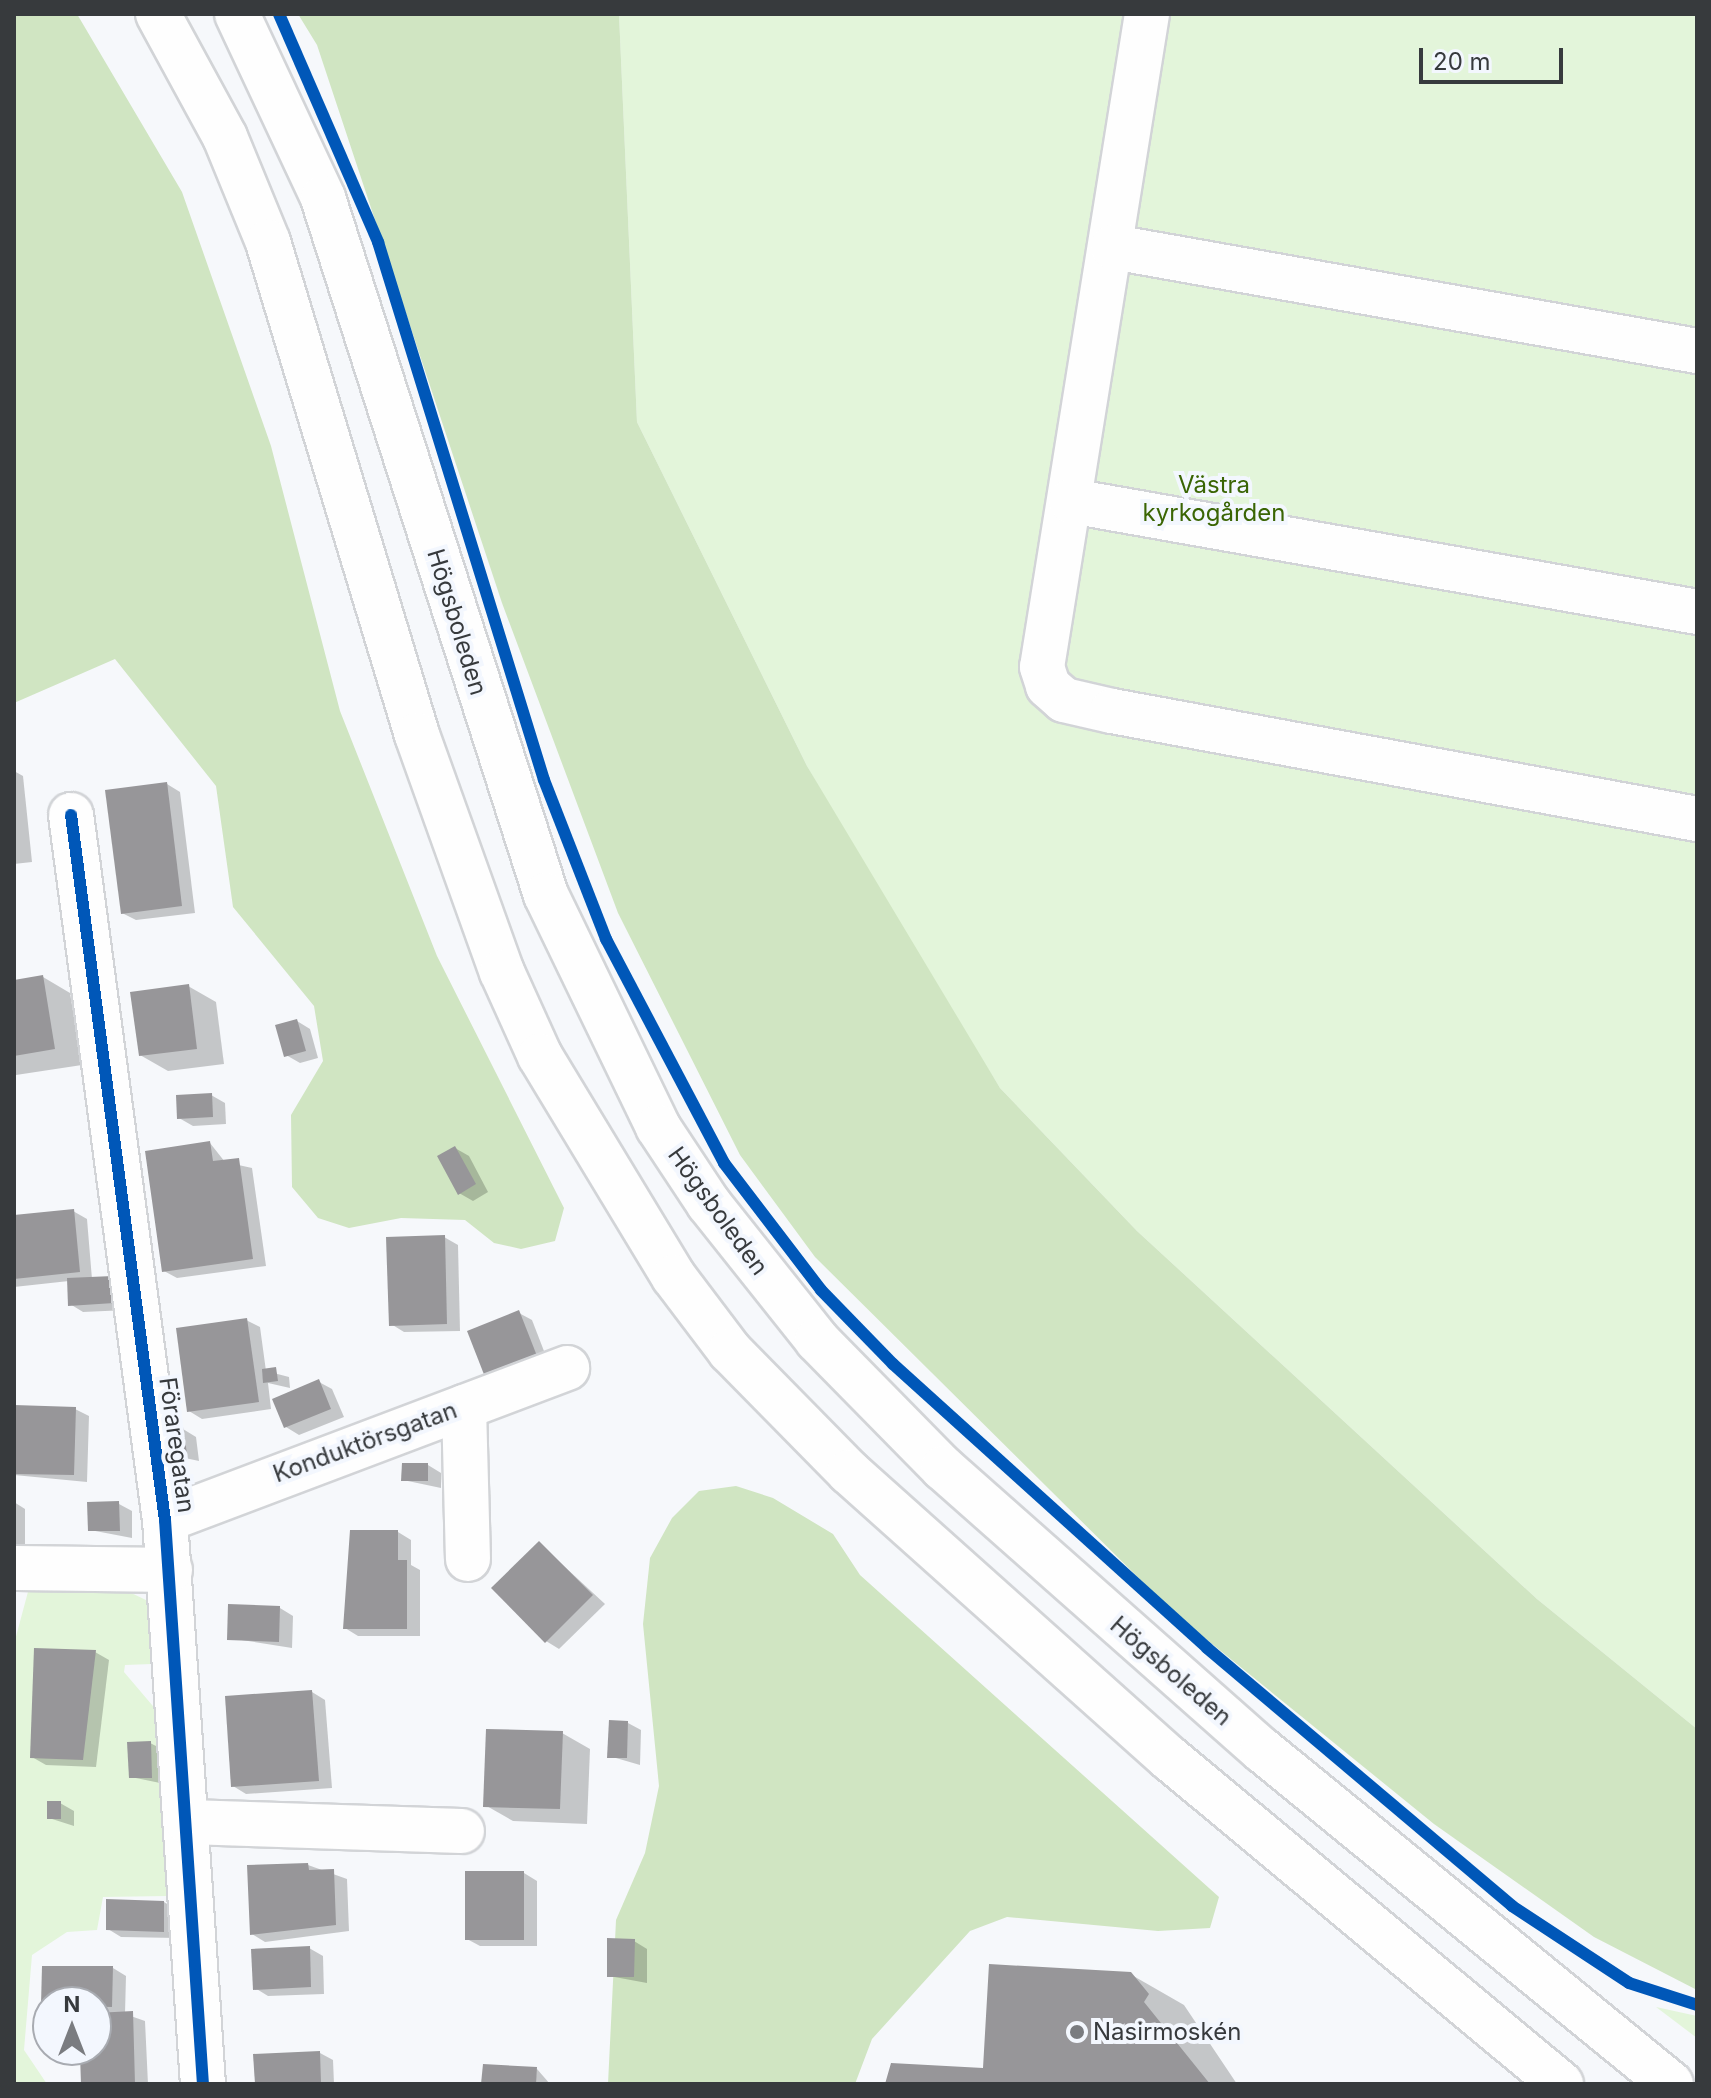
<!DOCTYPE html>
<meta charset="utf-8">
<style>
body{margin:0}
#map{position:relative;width:1711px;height:2098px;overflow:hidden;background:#f6f8fb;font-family:Inter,sans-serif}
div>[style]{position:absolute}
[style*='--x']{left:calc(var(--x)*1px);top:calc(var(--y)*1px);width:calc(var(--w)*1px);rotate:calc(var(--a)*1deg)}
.green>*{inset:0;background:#e3f5da}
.forest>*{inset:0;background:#d0e5c2}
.shadow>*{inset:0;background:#0003}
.building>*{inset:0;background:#979699}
.roads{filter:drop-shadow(2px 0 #d2d4d7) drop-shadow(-2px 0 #d2d4d7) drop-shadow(0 2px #d2d4d7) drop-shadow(0 -2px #d2d4d7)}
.minor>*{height:44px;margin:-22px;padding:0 22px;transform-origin:22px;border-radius:22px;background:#fefefe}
.major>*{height:44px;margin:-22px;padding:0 22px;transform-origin:22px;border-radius:22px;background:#fefefe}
.cycleway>*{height:12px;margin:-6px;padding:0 6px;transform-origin:6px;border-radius:6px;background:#0057b8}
.dots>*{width:22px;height:22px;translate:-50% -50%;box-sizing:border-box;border:4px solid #f3f7fe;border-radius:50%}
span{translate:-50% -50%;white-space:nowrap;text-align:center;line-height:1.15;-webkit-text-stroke:8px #f3f7fe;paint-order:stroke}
.park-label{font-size:24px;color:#3a6504}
.street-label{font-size:24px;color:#373a3d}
.poi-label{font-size:24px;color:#373a3d}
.left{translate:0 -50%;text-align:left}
.frame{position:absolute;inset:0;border:16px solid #373a3d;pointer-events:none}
.north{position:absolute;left:32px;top:1986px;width:80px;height:80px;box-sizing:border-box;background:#f3f7fe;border:2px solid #a8abb1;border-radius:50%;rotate:0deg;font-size:22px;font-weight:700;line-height:32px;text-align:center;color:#373a3d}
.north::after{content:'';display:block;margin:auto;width:28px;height:36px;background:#7a7c80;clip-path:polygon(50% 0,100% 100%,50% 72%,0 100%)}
.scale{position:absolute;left:1419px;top:48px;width:144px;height:36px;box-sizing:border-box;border:4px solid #373a3d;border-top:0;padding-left:10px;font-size:24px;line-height:28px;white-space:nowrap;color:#373a3d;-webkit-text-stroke:6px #f3f7fe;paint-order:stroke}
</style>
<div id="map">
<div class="green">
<i style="clip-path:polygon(619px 14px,1697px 14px,1697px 1729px,1537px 1599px,1137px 1231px,1000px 1088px,887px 908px,807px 766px,637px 422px)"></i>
<i style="clip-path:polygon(29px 1588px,125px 1590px,148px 1601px,152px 1664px,125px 1665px,124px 1672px,158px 1712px,167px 1896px,103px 1897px,97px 1930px,67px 1932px,32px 1955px,24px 2050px,47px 2084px,14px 2084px,14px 1644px)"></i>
<i style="clip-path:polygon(1656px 2007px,1697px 2016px,1697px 2038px)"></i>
</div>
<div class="forest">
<i style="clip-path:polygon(14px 14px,77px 14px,182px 192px,271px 446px,340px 711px,437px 956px,564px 1208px,555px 1241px,521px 1249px,494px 1243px,465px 1220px,401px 1218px,349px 1228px,318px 1218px,292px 1187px,291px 1115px,323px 1061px,314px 1006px,233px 907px,216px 786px,115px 659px,14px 703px)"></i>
<i style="clip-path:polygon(298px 14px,619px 14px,637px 422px,807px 766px,1000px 1088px,1137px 1231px,1537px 1599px,1697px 1729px,1697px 1990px,1594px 1937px,1434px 1824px,1174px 1613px,815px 1257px,740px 1155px,618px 913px,502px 603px,317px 45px)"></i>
<i style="clip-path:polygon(736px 1486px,773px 1498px,833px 1534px,860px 1575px,1219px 1897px,1210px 1928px,1158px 1931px,1007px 1917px,970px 1931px,872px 2039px,855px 2084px,608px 2084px,616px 1920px,645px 1853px,659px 1786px,643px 1624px,650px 1558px,672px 1518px,699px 1491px)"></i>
</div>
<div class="shadow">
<i style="clip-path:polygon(14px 771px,23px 776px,32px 862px,14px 864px)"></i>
<i style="clip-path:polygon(167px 784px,180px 792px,195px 913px,136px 920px,122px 913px)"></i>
<i style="clip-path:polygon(43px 977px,70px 993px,82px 1065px,16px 1075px,14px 982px)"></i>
<i style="clip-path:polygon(188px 986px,216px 1002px,224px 1064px,168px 1071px,140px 1055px)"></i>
<i style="clip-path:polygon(297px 1021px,310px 1029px,318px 1058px,300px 1063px,286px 1055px)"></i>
<i style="clip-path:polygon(211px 1095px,225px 1103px,226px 1124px,193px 1126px,179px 1118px)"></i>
<i style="clip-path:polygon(210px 1143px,225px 1162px,252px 1168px,266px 1266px,177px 1278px,164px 1271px)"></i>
<i style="clip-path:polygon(455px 1148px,469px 1156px,488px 1192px,473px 1201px,459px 1193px)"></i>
<i style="clip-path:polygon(73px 1211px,87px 1219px,92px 1279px,127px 1310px,83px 1312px,70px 1304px,69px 1281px,14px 1287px,14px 1217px)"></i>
<i style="clip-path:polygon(444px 1237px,458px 1245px,460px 1331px,404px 1332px,391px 1324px)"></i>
<i style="clip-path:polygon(519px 1313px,532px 1320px,549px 1364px,500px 1383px)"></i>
<i style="clip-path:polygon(246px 1320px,260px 1327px,266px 1371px,289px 1377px,290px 1388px,268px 1383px,271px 1409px,202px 1419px,189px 1411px)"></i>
<i style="clip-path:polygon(14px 1356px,16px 1407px,75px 1409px,89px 1416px,87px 1482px,14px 1475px)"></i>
<i style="clip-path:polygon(319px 1382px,332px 1389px,344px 1417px,299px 1435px,286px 1427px)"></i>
<i style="clip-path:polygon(183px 1429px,196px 1437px,199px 1461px,171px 1455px)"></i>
<i style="clip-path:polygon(428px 1465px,441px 1473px,441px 1488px,403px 1480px)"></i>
<i style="clip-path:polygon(14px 1502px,25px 1509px,25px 1551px,14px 1551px)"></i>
<i style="clip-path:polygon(119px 1504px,132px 1511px,132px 1538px,90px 1530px)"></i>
<i style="clip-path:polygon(398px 1532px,411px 1540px,411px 1565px,420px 1570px,420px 1636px,358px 1636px,345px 1628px)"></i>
<i style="clip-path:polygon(539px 1543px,605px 1604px,559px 1649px,546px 1641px)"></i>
<i style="clip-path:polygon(280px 1608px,293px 1616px,292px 1648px,229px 1638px)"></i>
<i style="clip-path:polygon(95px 1652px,109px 1660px,96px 1767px,46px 1765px,32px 1757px)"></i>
<i style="clip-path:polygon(312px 1692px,325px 1700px,332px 1788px,246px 1794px,233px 1786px)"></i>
<i style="clip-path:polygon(628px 1723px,641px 1730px,640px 1765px,609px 1756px)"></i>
<i style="clip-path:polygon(562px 1733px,590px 1749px,587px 1824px,513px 1821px,485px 1805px)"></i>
<i style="clip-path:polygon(150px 1743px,164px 1750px,165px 1784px,131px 1777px)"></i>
<i style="clip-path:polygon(60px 1803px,74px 1811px,74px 1826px,49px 1818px)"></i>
<i style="clip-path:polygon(308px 1865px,347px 1879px,349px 1931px,265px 1942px,252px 1934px)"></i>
<i style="clip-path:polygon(524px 1873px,537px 1881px,537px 1946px,480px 1946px,467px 1939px)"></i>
<i style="clip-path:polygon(164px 1902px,177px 1910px,177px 1938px,121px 1937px,108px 1929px)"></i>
<i style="clip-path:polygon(634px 1941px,647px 1949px,647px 1983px,609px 1976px)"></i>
<i style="clip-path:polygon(309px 1948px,323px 1956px,324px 1994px,268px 1996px,255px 1988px)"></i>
<i style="clip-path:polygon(113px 1968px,126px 1976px,125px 2014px,145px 2021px,148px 2084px,86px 2084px,82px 2062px,54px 2055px,96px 2050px,96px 2002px,43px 2004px)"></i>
<i style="clip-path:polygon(1130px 1974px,1184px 2005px,1237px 2084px,887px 2084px,985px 2070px)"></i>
<i style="clip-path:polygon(320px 2053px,333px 2060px,334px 2084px,257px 2084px)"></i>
<i style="clip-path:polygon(537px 2069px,550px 2084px,484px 2084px)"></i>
</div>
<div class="building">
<i style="clip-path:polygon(167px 782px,182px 906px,121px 914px,105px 790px)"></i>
<i style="clip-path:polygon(43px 975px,55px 1049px,14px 1056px,14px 980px)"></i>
<i style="clip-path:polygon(189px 984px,197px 1049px,139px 1056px,130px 992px)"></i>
<i style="clip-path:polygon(297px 1019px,306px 1051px,284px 1057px,275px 1025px)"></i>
<i style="clip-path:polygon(212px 1093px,213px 1117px,177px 1119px,176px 1095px)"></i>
<i style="clip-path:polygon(210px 1141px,213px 1161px,239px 1158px,253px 1259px,162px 1272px,145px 1151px)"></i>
<i style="clip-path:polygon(455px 1146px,476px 1184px,458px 1195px,437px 1156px)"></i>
<i style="clip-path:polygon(74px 1209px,80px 1272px,14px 1279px,14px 1215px)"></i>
<i style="clip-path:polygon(445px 1235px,447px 1324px,389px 1326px,386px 1237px)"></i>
<i style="clip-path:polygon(113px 1276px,114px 1303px,68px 1306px,67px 1278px)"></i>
<i style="clip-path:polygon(519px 1310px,537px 1356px,485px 1377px,467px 1331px)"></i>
<i style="clip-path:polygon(247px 1318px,259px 1402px,187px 1412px,176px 1328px)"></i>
<i style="clip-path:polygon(276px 1367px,278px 1381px,263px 1383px,262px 1369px)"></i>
<i style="clip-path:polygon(319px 1379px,331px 1409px,284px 1428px,272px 1399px)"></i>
<i style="clip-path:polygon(14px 1405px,76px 1407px,74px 1475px,14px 1474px)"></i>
<i style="clip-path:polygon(183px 1427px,187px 1454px,170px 1456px,167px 1429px)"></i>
<i style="clip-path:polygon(402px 1463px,428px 1463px,428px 1481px,401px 1481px)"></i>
<i style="clip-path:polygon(119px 1501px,120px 1531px,88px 1531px,87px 1502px)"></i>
<i style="clip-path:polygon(350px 1530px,398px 1530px,398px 1560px,407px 1560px,407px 1629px,343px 1629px)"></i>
<i style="clip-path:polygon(539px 1541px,593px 1595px,545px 1643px,491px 1588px)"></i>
<i style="clip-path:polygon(228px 1604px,280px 1606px,279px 1642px,227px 1640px)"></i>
<i style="clip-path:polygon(34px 1648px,96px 1650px,83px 1760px,30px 1758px)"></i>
<i style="clip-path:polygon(312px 1690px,319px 1781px,231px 1787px,225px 1696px)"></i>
<i style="clip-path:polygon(609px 1720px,628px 1721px,627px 1758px,607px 1758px)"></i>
<i style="clip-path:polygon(486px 1729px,563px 1731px,560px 1809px,483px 1807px)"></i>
<i style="clip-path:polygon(151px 1741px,152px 1778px,129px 1778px,127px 1742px)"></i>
<i style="clip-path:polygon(47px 1801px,61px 1801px,61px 1819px,47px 1819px)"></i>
<i style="clip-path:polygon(308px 1863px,309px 1870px,334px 1869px,336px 1925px,250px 1935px,247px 1865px)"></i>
<i style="clip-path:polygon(465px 1871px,524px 1871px,524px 1940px,465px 1940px)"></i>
<i style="clip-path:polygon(106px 1899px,164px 1901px,164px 1932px,106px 1930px)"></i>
<i style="clip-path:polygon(607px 1938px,635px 1939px,634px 1977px,607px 1977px)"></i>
<i style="clip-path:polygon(310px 1946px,311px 1987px,253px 1990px,251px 1949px)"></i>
<i style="clip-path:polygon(989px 1964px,1131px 1972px,1149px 1994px,1144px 2002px,1210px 2084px,885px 2084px,891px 2063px,983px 2068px)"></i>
<i style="clip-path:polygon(42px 1966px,113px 1966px,112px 2007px,41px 2005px)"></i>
<i style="clip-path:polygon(133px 2011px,135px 2084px,81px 2084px,80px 2055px,52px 2056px,51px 2050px,96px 2050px,96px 2013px)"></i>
<i style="clip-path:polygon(320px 2051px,321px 2084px,255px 2084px,253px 2054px)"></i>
<i style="clip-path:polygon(483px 2064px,537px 2067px,536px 2084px,481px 2084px)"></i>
</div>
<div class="roads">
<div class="minor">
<i style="--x:1147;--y:14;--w:661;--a:99.13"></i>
<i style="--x:1042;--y:667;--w:20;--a:72"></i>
<i style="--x:1048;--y:686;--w:21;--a:41"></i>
<i style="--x:1064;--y:700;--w:49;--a:12.9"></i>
<i style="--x:1112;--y:711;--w:595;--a:10.46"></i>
<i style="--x:1113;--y:247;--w:593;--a:10.1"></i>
<i style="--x:1071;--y:501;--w:636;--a:10.05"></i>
<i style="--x:71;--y:815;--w:711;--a:82.41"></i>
<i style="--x:165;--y:1520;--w:565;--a:86.15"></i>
<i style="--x:464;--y:1407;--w:152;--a:88.5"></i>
<i style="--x:165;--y:1520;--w:430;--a:-20.7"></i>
<i style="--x:14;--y:1568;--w:156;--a:0.7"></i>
<i style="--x:188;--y:1822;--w:274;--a:1.9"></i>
</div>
<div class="major">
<i style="--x:158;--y:14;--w:140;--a:61.4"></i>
<i style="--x:225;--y:137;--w:113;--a:67.7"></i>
<i style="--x:268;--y:242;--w:515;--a:73.18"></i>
<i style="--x:417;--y:735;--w:252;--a:70.3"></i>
<i style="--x:502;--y:972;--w:92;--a:65.7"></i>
<i style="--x:540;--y:1056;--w:258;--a:58.8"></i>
<i style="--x:674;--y:1277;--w:93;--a:52.9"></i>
<i style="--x:730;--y:1351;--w:170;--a:45.5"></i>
<i style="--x:849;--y:1472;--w:429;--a:41.8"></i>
<i style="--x:1169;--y:1758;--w:510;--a:39.75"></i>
<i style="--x:237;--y:14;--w:203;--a:64.9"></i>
<i style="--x:323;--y:198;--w:732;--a:72.26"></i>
<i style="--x:546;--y:895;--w:258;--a:64.2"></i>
<i style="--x:658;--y:1127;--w:92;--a:56.5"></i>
<i style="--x:709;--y:1204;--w:174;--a:51.5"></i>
<i style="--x:817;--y:1340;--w:180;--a:45.5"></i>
<i style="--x:943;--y:1468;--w:426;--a:41.5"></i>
<i style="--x:1262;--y:1750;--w:528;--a:39.24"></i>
</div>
</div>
<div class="cycleway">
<i style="--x:279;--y:14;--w:249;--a:66.5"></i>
<i style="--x:378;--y:242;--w:563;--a:72.85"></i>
<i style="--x:544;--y:780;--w:171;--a:68.7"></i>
<i style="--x:606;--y:939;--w:253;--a:62.2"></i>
<i style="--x:724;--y:1163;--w:160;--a:52.6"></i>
<i style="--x:821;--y:1290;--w:103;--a:45.8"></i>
<i style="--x:893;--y:1364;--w:423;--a:42.1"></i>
<i style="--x:1207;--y:1648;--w:399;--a:40.2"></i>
<i style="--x:1512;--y:1906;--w:140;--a:33.3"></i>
<i style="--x:1629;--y:1983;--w:71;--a:17.9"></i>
<i style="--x:71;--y:815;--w:711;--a:82.41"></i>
<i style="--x:165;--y:1520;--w:565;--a:86.15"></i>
</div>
<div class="dots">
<i style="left:1077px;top:2032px;background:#7a7c80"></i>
</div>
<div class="park-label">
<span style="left:1214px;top:499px">Västra<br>kyrkogården</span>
</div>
<div class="street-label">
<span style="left:457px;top:622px;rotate:73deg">Högsboleden</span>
<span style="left:718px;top:1211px;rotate:54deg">Högsboleden</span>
<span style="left:365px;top:1442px;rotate:-20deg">Konduktörsgatan</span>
<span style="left:177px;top:1445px;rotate:82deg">Föraregatan</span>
<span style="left:1171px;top:1671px;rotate:41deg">Högsboleden</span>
</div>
<div class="poi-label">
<span class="left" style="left:1093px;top:2032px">Nasirmoskén</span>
</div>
<div class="frame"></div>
<div class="north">N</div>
<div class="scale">20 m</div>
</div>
